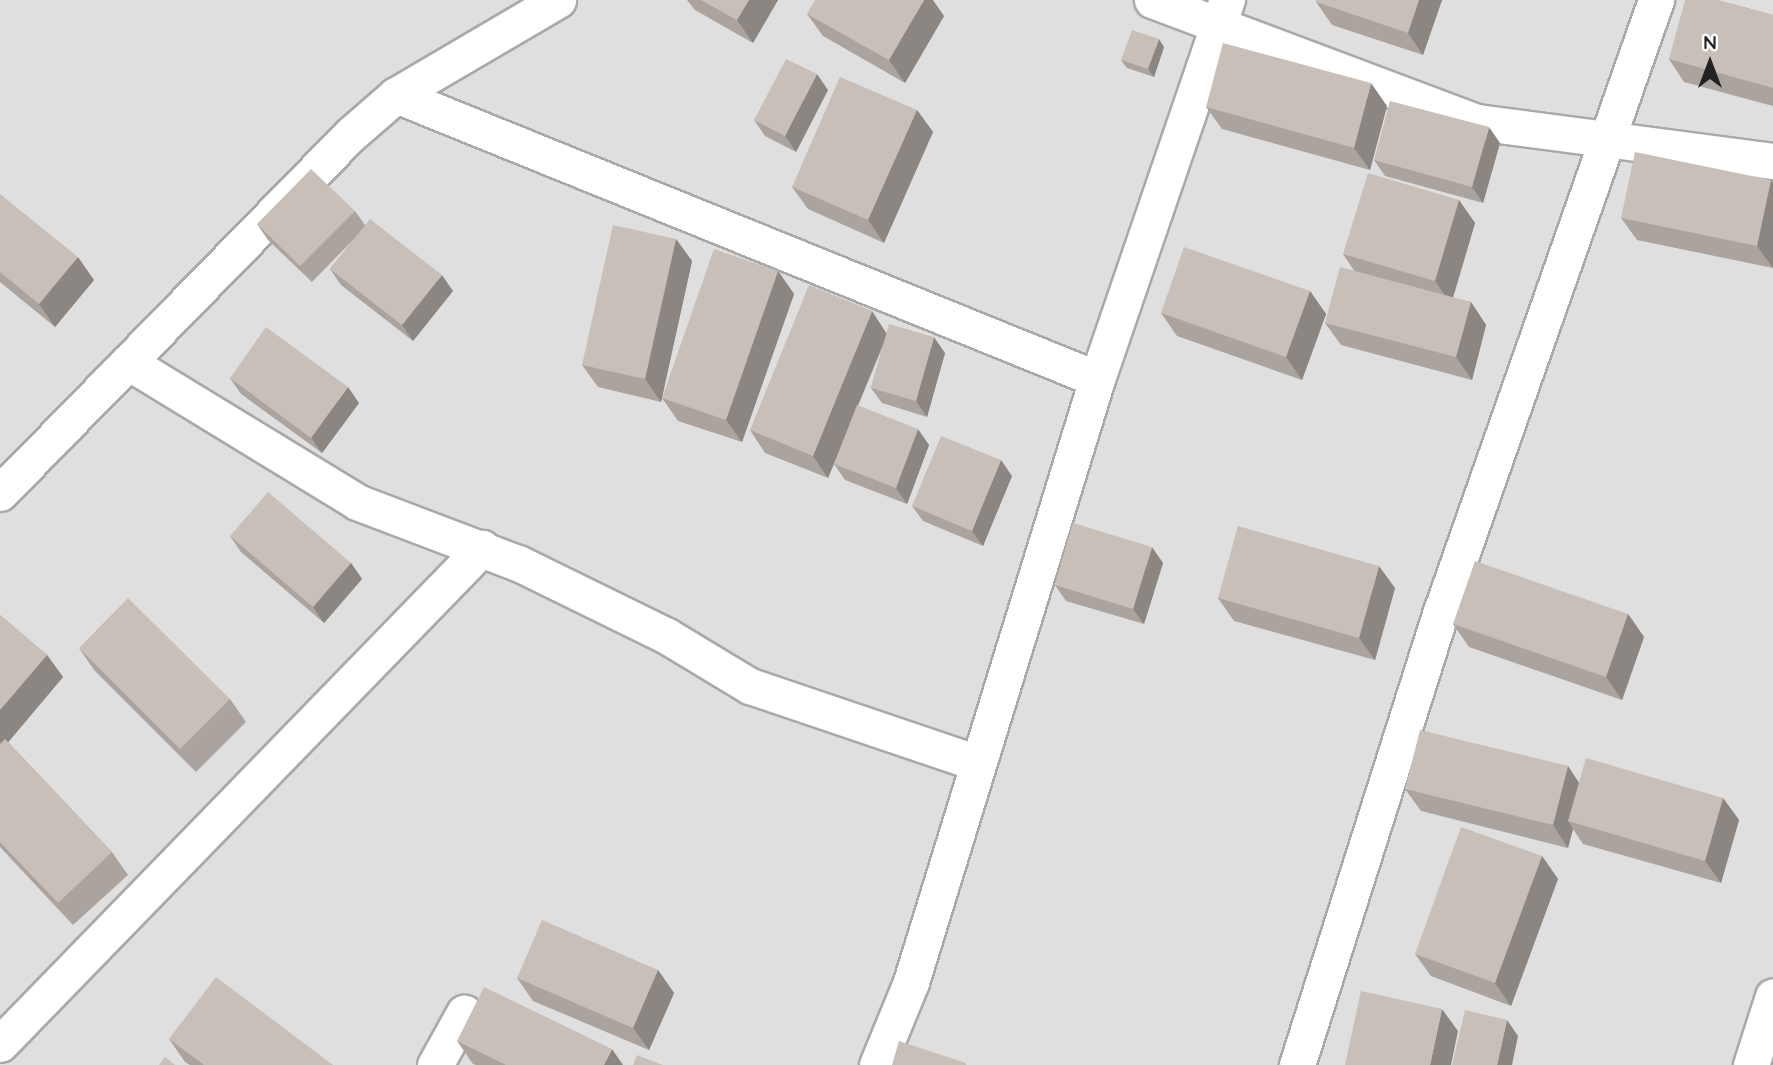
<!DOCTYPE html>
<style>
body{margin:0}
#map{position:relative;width:1773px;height:1065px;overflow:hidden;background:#f2efe9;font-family:Quicksand,sans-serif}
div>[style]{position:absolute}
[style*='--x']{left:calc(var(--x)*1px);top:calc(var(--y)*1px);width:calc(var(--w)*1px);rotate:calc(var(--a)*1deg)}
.residential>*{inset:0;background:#e0dfdf}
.roads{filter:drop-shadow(2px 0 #a9a9a9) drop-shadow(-2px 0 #a9a9a9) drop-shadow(0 2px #a9a9a9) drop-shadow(0 -2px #a9a9a9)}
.minor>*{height:35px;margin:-17.5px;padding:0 17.5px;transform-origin:17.5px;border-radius:17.5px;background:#fff}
.wall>*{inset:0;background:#aba49e}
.shaded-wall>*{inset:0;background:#8b8681}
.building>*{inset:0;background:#c7bfb8}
span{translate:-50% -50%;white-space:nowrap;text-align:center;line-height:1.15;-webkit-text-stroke:6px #fff;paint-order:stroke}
.north{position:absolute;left:1675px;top:28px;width:70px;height:70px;-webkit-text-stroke:5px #fff;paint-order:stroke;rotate:0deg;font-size:19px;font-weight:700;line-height:28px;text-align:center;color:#222}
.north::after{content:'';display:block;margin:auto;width:24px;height:32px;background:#222;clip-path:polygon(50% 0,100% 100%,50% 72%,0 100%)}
</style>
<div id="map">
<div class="residential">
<i style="clip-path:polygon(0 0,1773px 0,1773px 1065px,0 1065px)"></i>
</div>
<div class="roads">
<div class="minor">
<i style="--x:1152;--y:0;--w:346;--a:20.6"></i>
<i style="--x:1476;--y:122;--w:300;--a:7.5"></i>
<i style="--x:396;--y:95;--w:756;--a:22.05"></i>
<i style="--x:128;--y:362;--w:268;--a:31.4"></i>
<i style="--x:357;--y:502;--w:172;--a:20.8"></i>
<i style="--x:518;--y:563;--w:166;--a:26.1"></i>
<i style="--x:667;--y:636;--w:97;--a:31.1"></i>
<i style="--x:750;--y:686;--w:241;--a:18.7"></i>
<i style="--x:0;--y:493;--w:501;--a:-45.65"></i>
<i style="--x:350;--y:135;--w:61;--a:-41"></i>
<i style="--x:396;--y:95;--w:188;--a:-30.4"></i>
<i style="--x:0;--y:1044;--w:692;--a:-45.82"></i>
<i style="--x:435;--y:1065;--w:60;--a:-60.9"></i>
<i style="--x:877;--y:1065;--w:90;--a:-67.7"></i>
<i style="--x:911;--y:982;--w:631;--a:-72.86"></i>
<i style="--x:1097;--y:379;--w:401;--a:-71.1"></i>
<i style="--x:1297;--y:1065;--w:478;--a:-72.4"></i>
<i style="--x:1442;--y:609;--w:646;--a:-70.64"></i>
<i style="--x:1751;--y:1065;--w:72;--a:-72.3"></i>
</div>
</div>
<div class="wall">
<i style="clip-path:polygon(687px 0,778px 0,753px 43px,695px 10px)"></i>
<i style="clip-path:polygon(1316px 0,1442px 0,1423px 55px,1332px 25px,1316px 2px)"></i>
<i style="clip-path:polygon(1729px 3px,1773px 15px,1773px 106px,1684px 82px,1669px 59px)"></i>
<i style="clip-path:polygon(807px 14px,944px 16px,905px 83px,823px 36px)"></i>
<i style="clip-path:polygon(1164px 47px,1154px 77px,1127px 68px,1121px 60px)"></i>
<i style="clip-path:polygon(828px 90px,796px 152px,765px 136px,754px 120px)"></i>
<i style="clip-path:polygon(1387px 106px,1370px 170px,1222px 129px,1206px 107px)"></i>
<i style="clip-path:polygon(917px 110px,933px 132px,884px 243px,808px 209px,792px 187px)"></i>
<i style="clip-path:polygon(1500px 143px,1483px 203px,1385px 176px,1374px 160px)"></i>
<i style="clip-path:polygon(1771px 180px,1773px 183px,1773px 268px,1637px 240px,1621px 218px)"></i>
<i style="clip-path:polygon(0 194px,94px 280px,55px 327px,0 282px)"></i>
<i style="clip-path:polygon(1459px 200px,1475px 223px,1453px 298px,1471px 302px,1486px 325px,1472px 380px,1341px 345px,1325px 323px,1355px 272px,1343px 254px)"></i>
<i style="clip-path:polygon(355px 211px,365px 225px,453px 291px,413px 341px,341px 285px,330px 269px,355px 238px,312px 282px,268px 240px,257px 224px)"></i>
<i style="clip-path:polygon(676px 239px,692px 261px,661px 402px,598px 387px,582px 365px)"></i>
<i style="clip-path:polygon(778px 271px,794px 294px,742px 442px,678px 421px,662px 398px)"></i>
<i style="clip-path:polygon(1310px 291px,1326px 314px,1302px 380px,1177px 336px,1161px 313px)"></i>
<i style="clip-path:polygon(886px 333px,945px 353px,927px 417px,882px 403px,871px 388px,883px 346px,858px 406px,929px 445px,907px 504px,845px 480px,834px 464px,841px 448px,828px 478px,765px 453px,750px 430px)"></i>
<i style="clip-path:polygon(230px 378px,359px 403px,322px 453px,241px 394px)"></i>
<i style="clip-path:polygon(1012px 476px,983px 546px,923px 521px,912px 506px)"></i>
<i style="clip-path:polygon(230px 536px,351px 563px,362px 579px,324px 623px,241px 552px)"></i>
<i style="clip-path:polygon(1163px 563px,1144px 624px,1066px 601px,1055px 585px)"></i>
<i style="clip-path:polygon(1395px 588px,1375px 660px,1234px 621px,1218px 598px)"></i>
<i style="clip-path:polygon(1628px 614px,1644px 637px,1622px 700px,1469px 647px,1453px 624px)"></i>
<i style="clip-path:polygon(0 615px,47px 655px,63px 677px,8px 742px,112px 852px,128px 875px,73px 925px,0 847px)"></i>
<i style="clip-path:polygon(79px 648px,230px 699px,246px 722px,196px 772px,94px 670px)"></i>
<i style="clip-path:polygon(1568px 766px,1579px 783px,1723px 798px,1739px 820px,1721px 883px,1583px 844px,1573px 829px,1568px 848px,1421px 811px,1405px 789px)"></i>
<i style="clip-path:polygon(1542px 856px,1558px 879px,1511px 1006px,1431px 976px,1415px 954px)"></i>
<i style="clip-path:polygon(658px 970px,674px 993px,649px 1050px,533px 1001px,517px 978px)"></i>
<i style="clip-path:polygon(169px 1039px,333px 1065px,190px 1065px,185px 1062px)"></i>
<i style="clip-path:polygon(457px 1041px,623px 1065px,476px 1065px,473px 1064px)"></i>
</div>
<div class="shaded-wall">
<i style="clip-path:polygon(749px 0,778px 0,753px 43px,737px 20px)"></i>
<i style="clip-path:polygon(924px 0,933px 0,944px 16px,905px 83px,889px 60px)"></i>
<i style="clip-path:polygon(1419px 0,1442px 0,1423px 55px,1408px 33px)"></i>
<i style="clip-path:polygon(1159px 39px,1164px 47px,1154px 77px,1148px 69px)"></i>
<i style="clip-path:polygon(817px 74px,828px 90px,796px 152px,785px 136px)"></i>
<i style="clip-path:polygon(1371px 83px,1387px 106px,1370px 170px,1354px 148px)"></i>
<i style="clip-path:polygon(917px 110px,933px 132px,884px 243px,868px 220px)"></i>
<i style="clip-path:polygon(1489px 127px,1500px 143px,1483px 203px,1472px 187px)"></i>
<i style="clip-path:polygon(1771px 180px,1773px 183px,1773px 268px,1757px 246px)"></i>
<i style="clip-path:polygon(1459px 200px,1475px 223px,1451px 304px,1435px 281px)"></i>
<i style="clip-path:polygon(676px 239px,692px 261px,661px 402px,645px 379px)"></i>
<i style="clip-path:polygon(78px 257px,94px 280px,55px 327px,39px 304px)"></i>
<i style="clip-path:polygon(778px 271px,794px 294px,742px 442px,726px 420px)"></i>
<i style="clip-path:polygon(442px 275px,453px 291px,413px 341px,402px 325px)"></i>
<i style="clip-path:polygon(1310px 291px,1326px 314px,1302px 380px,1286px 357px)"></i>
<i style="clip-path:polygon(1471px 302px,1486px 325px,1472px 380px,1456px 357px)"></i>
<i style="clip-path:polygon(872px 311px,887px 334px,828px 478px,813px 456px)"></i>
<i style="clip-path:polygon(934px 337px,945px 353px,927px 417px,916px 401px)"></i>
<i style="clip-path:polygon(348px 387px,359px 403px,322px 453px,311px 438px)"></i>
<i style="clip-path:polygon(918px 429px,929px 445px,907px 504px,896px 488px)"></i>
<i style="clip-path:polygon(1001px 460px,1012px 476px,983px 546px,972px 531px)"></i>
<i style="clip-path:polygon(1152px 547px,1163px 563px,1144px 624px,1133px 609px)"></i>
<i style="clip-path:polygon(351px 563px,362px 579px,324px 623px,313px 607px)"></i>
<i style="clip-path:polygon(1379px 566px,1395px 588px,1375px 660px,1359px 638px)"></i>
<i style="clip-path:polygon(1628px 614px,1644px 637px,1622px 700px,1606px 677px)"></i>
<i style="clip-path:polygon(47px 655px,63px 677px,0 752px,0 710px)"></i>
<i style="clip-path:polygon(1568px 766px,1583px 789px,1568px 821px,1573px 829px,1568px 848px,1553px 825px)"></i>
<i style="clip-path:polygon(1723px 798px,1739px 820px,1721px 883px,1705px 861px)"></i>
<i style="clip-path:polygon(1542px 856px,1558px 879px,1511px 1006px,1495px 983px)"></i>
<i style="clip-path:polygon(658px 970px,674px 993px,649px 1050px,633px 1028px)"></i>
<i style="clip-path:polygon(1442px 1009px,1458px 1031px,1451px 1065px,1430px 1065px)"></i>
<i style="clip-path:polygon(1507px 1020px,1518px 1036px,1512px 1065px,1497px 1065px)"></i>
<i style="clip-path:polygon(612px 1049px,623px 1065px,604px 1065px)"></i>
</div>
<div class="building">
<i style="clip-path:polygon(701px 0,749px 0,737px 20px)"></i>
<i style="clip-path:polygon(815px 0,924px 0,889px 60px,807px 14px)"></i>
<i style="clip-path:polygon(1316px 0,1419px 0,1408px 33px,1316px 2px)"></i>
<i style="clip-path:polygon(1685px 0,1718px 0,1773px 15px,1773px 88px,1669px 59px)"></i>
<i style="clip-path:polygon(1132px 30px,1159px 39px,1148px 69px,1121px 60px)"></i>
<i style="clip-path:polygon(1223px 43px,1371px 83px,1354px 148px,1206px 107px)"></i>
<i style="clip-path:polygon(786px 59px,817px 74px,785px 136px,754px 120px)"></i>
<i style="clip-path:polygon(840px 77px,917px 110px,868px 220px,792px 187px)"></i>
<i style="clip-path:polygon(1390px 101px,1489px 127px,1472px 187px,1374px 160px)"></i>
<i style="clip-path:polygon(1635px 152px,1771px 180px,1757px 246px,1621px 218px)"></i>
<i style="clip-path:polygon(311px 169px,355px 211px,300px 266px,257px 224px)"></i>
<i style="clip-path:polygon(1368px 173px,1459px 200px,1435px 281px,1343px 254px)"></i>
<i style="clip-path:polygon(0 194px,78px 257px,39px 304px,0 272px)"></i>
<i style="clip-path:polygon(370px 219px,442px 275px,402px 325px,330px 269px)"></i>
<i style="clip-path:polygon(613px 225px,676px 239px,645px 379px,582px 365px)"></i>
<i style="clip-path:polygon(1184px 247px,1310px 291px,1286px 357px,1161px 313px)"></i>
<i style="clip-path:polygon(714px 249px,778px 271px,726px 420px,662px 398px)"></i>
<i style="clip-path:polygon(1340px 267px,1471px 302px,1456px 357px,1325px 323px)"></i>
<i style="clip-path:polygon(809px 285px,872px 311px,813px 456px,750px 430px)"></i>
<i style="clip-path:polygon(889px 324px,934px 337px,916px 401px,871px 388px)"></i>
<i style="clip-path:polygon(266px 327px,348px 387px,311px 438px,230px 378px)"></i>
<i style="clip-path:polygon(857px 405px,918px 429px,896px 488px,834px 464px)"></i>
<i style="clip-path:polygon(941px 436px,1001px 460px,972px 531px,912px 506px)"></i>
<i style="clip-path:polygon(268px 492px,351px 563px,313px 607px,230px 536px)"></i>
<i style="clip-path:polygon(1073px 523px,1152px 547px,1133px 609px,1055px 585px)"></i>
<i style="clip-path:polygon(1238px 526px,1379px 566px,1359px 638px,1218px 598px)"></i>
<i style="clip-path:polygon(1475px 561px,1628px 614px,1606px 677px,1453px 624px)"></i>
<i style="clip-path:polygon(128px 598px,230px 699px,180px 749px,79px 648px)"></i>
<i style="clip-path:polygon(0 615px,47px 655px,0 710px)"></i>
<i style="clip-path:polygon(1420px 730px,1568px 766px,1553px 825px,1405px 789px)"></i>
<i style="clip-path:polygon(5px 739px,112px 852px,58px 903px,0 842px,0 744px)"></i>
<i style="clip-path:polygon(1586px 758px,1723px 798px,1705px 861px,1568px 821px)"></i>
<i style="clip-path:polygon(1461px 827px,1542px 856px,1495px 983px,1415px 954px)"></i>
<i style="clip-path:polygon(542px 920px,658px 970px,633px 1028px,517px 978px)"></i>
<i style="clip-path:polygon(216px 977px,333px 1065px,204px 1065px,169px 1039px)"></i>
<i style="clip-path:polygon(484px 987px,612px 1049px,604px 1065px,506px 1065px,457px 1041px)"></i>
<i style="clip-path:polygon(1361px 991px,1442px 1009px,1430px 1065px,1345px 1065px)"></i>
<i style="clip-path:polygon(1465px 1010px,1507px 1020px,1497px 1065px,1452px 1065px)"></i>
<i style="clip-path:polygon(899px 1041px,966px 1063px,966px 1065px,892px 1065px)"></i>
<i style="clip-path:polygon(637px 1055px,663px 1065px,633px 1065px)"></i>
<i style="clip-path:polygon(165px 1057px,175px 1065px,159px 1065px)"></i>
</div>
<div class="north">N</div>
</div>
